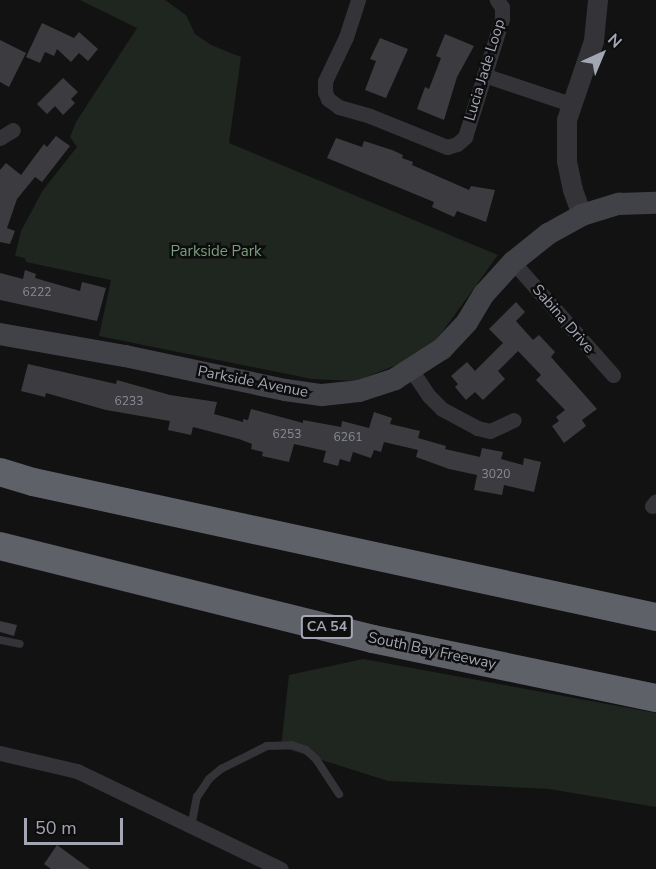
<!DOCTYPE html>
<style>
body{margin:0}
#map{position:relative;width:656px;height:869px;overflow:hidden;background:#121213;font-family:"Nunito Sans",sans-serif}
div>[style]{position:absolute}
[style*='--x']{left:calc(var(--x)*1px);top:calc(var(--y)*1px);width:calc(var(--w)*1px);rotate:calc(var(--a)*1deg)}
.green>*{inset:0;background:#1e261f}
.building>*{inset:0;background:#3c3c40}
.service>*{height:8px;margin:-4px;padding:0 4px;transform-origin:4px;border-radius:4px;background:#333338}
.minor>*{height:15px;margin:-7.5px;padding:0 7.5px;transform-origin:7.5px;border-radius:7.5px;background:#333338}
.tertiary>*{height:20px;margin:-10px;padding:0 10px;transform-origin:10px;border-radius:10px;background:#333338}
.secondary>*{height:22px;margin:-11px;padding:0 11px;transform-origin:11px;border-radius:11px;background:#414248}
.motorway>*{height:28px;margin:-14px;padding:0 14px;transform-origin:14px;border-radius:14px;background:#5f6169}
span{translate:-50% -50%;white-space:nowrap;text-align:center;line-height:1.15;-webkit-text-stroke:5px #0d0d0e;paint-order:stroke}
.number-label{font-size:12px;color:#898c97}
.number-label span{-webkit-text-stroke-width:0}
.shield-label span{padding:2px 4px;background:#0d0d0e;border:2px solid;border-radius:4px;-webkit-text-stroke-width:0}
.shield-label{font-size:14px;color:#a3a7b4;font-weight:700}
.street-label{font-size:15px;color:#a3a7b4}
.park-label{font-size:15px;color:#7a9e7f}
.north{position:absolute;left:572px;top:24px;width:60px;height:60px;-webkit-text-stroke:4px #0d0d0e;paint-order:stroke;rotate:44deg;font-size:16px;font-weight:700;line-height:24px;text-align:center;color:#a3a7b4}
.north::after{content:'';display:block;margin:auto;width:21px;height:27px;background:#a3a7b4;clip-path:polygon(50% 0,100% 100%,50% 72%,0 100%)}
.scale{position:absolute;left:24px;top:818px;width:99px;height:27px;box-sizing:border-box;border:3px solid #a3a7b4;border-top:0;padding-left:8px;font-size:18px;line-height:21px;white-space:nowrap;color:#a3a7b4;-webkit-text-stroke:4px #0d0d0e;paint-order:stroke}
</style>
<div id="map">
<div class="green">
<i style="clip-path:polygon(80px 0,165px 0,186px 15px,195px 34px,211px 45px,241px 57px,229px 143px,498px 255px,427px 353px,356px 381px,312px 379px,99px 336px,111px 280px,26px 262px,25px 258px,15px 256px,21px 231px,43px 190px,77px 147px,70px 137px,76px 122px,137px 28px)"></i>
<i style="clip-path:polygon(363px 659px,656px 713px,656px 807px,549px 789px,388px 781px,281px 747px,289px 675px)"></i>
</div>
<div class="building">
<i style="clip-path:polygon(42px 23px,74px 38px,79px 32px,98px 49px,88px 61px,79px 53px,71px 62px,57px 49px,54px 56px,45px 52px,40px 63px,26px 57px)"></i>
<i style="clip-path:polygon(445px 34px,474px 46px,457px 77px,444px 120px,417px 109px,425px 87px,429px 89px,441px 58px,436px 56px)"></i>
<i style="clip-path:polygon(380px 38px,408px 49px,386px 98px,365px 90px,376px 61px,370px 59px)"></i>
<i style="clip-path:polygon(0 40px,26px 53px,9px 87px,0 82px)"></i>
<i style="clip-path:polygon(63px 78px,78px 92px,71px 99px,75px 103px,63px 115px,55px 106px,47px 114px,37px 104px)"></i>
<i style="clip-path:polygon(56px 136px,70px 146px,42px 182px,35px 177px,17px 199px,7px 228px,15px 231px,10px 244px,0 242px,0 170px,6px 163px,21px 175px,44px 144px,47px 147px)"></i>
<i style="clip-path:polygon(336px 138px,362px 147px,364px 141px,392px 150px,403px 155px,402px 158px,413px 162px,412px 165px,469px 190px,471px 186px,495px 190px,486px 222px,457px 211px,454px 217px,432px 207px,434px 202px,327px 158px)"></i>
<i style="clip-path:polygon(25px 270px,36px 274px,35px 278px,80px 291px,82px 282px,106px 288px,97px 321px,0 300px,0 273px,23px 279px)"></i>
<i style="clip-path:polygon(516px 302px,525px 312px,516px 321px,533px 340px,539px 335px,555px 352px,551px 357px,597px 409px,582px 420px,586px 426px,564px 443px,552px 426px,559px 421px,556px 417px,565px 410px,536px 380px,541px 375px,518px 351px,498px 371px,505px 379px,483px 400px,475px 392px,466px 400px,455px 387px,458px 384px,451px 376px,467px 362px,475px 371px,503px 343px,489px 329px)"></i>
<i style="clip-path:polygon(28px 364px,116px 384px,117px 380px,170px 395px,217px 402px,214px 414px,243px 422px,243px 419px,248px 420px,251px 409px,303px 423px,303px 420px,341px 427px,342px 421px,369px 428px,374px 412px,392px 418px,390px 424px,420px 431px,418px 438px,446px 446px,445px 449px,480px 457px,482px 448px,503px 452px,501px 459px,523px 465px,524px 458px,541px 462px,534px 492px,504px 485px,502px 495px,474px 490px,477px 475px,449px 469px,416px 457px,418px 450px,384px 442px,381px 452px,374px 450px,371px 458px,353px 452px,350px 462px,340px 459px,338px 466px,323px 462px,326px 451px,294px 444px,289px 462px,262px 456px,263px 452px,251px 449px,252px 444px,239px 439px,193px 427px,191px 435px,168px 430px,170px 421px,106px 410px,46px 393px,45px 397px,21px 391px)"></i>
<i style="clip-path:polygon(0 621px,17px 625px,14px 636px,0 632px)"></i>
<i style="clip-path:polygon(57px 845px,90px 869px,51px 869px,44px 864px)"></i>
</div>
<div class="service">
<i style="--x:0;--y:640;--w:20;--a:11"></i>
<i style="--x:191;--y:827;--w:31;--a:-79"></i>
<i style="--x:197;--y:797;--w:22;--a:-56"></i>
<i style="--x:209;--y:779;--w:16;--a:-40"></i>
<i style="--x:221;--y:769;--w:51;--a:-26.6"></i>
<i style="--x:267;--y:746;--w:25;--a:-2"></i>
<i style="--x:292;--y:745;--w:15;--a:20"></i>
<i style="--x:306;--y:750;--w:13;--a:42"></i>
<i style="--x:316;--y:759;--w:42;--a:56.7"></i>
</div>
<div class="minor">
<i style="--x:358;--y:0;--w:39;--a:108"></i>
<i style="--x:346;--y:37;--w:49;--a:115.5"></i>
<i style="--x:325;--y:81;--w:11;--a:90"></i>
<i style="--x:325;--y:92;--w:8;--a:67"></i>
<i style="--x:328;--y:99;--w:14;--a:36"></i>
<i style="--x:339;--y:107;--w:32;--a:16"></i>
<i style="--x:370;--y:116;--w:83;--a:21.9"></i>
<i style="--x:447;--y:147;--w:10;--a:-17"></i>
<i style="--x:457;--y:144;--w:11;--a:-41"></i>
<i style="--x:465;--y:137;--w:124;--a:-72.6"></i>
<i style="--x:502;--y:19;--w:12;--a:-90"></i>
<i style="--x:502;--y:7;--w:9;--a:-126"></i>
<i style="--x:484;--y:75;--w:94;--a:18.6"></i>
<i style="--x:0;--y:138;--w:15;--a:-32"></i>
<i style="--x:513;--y:262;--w:151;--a:48.5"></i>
<i style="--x:412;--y:371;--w:30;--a:56"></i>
<i style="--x:429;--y:396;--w:18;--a:45"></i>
<i style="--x:442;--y:409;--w:40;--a:28"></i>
<i style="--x:477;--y:428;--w:13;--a:13"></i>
<i style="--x:490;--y:431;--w:26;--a:-25"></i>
<i style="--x:652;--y:506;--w:6;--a:-51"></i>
<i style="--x:0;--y:753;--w:79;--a:13.2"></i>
<i style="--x:77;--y:771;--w:226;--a:25.7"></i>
</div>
<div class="tertiary">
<i style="--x:582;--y:215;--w:27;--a:-110"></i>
<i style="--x:573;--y:190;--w:30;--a:-102"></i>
<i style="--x:567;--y:161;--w:41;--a:-90"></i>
<i style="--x:567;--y:120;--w:83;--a:-71.1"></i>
<i style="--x:594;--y:41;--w:41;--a:-84.4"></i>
</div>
<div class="secondary">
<i style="--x:0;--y:334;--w:127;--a:10"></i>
<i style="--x:125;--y:356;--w:164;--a:12"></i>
<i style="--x:285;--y:390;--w:37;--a:8"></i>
<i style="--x:322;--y:395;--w:37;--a:-6"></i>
<i style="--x:359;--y:391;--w:38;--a:-18"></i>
<i style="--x:395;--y:379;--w:56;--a:-32.6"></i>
<i style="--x:442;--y:349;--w:37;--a:-47"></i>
<i style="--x:467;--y:322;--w:33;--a:-59"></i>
<i style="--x:484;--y:294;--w:43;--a:-47.8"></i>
<i style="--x:513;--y:262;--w:45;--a:-38.7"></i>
<i style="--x:548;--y:234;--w:39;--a:-29"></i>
<i style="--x:582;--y:215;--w:39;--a:-17"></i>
<i style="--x:619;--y:204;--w:37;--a:-2"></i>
</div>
<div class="motorway">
<i style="--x:0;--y:472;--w:34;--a:17"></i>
<i style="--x:33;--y:482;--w:637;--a:12.23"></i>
<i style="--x:0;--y:546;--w:384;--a:14"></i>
<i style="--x:373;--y:639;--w:289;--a:11.8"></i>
</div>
<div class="number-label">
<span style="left:37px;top:293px">6222</span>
<span style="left:129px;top:402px">6233</span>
<span style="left:287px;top:435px">6253</span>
<span style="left:348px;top:438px">6261</span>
<span style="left:496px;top:475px">3020</span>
</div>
<div class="shield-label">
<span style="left:327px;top:627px">CA 54</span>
</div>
<div class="street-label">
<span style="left:485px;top:70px;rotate:-73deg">Lucia Jade Loop</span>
<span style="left:563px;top:319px;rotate:49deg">Sabina Drive</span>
<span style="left:253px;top:382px;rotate:11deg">Parkside Avenue</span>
<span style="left:432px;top:651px;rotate:12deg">South Bay Freeway</span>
</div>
<div class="park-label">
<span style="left:216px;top:252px">Parkside Park</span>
</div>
<div class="north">N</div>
<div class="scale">50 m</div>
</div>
